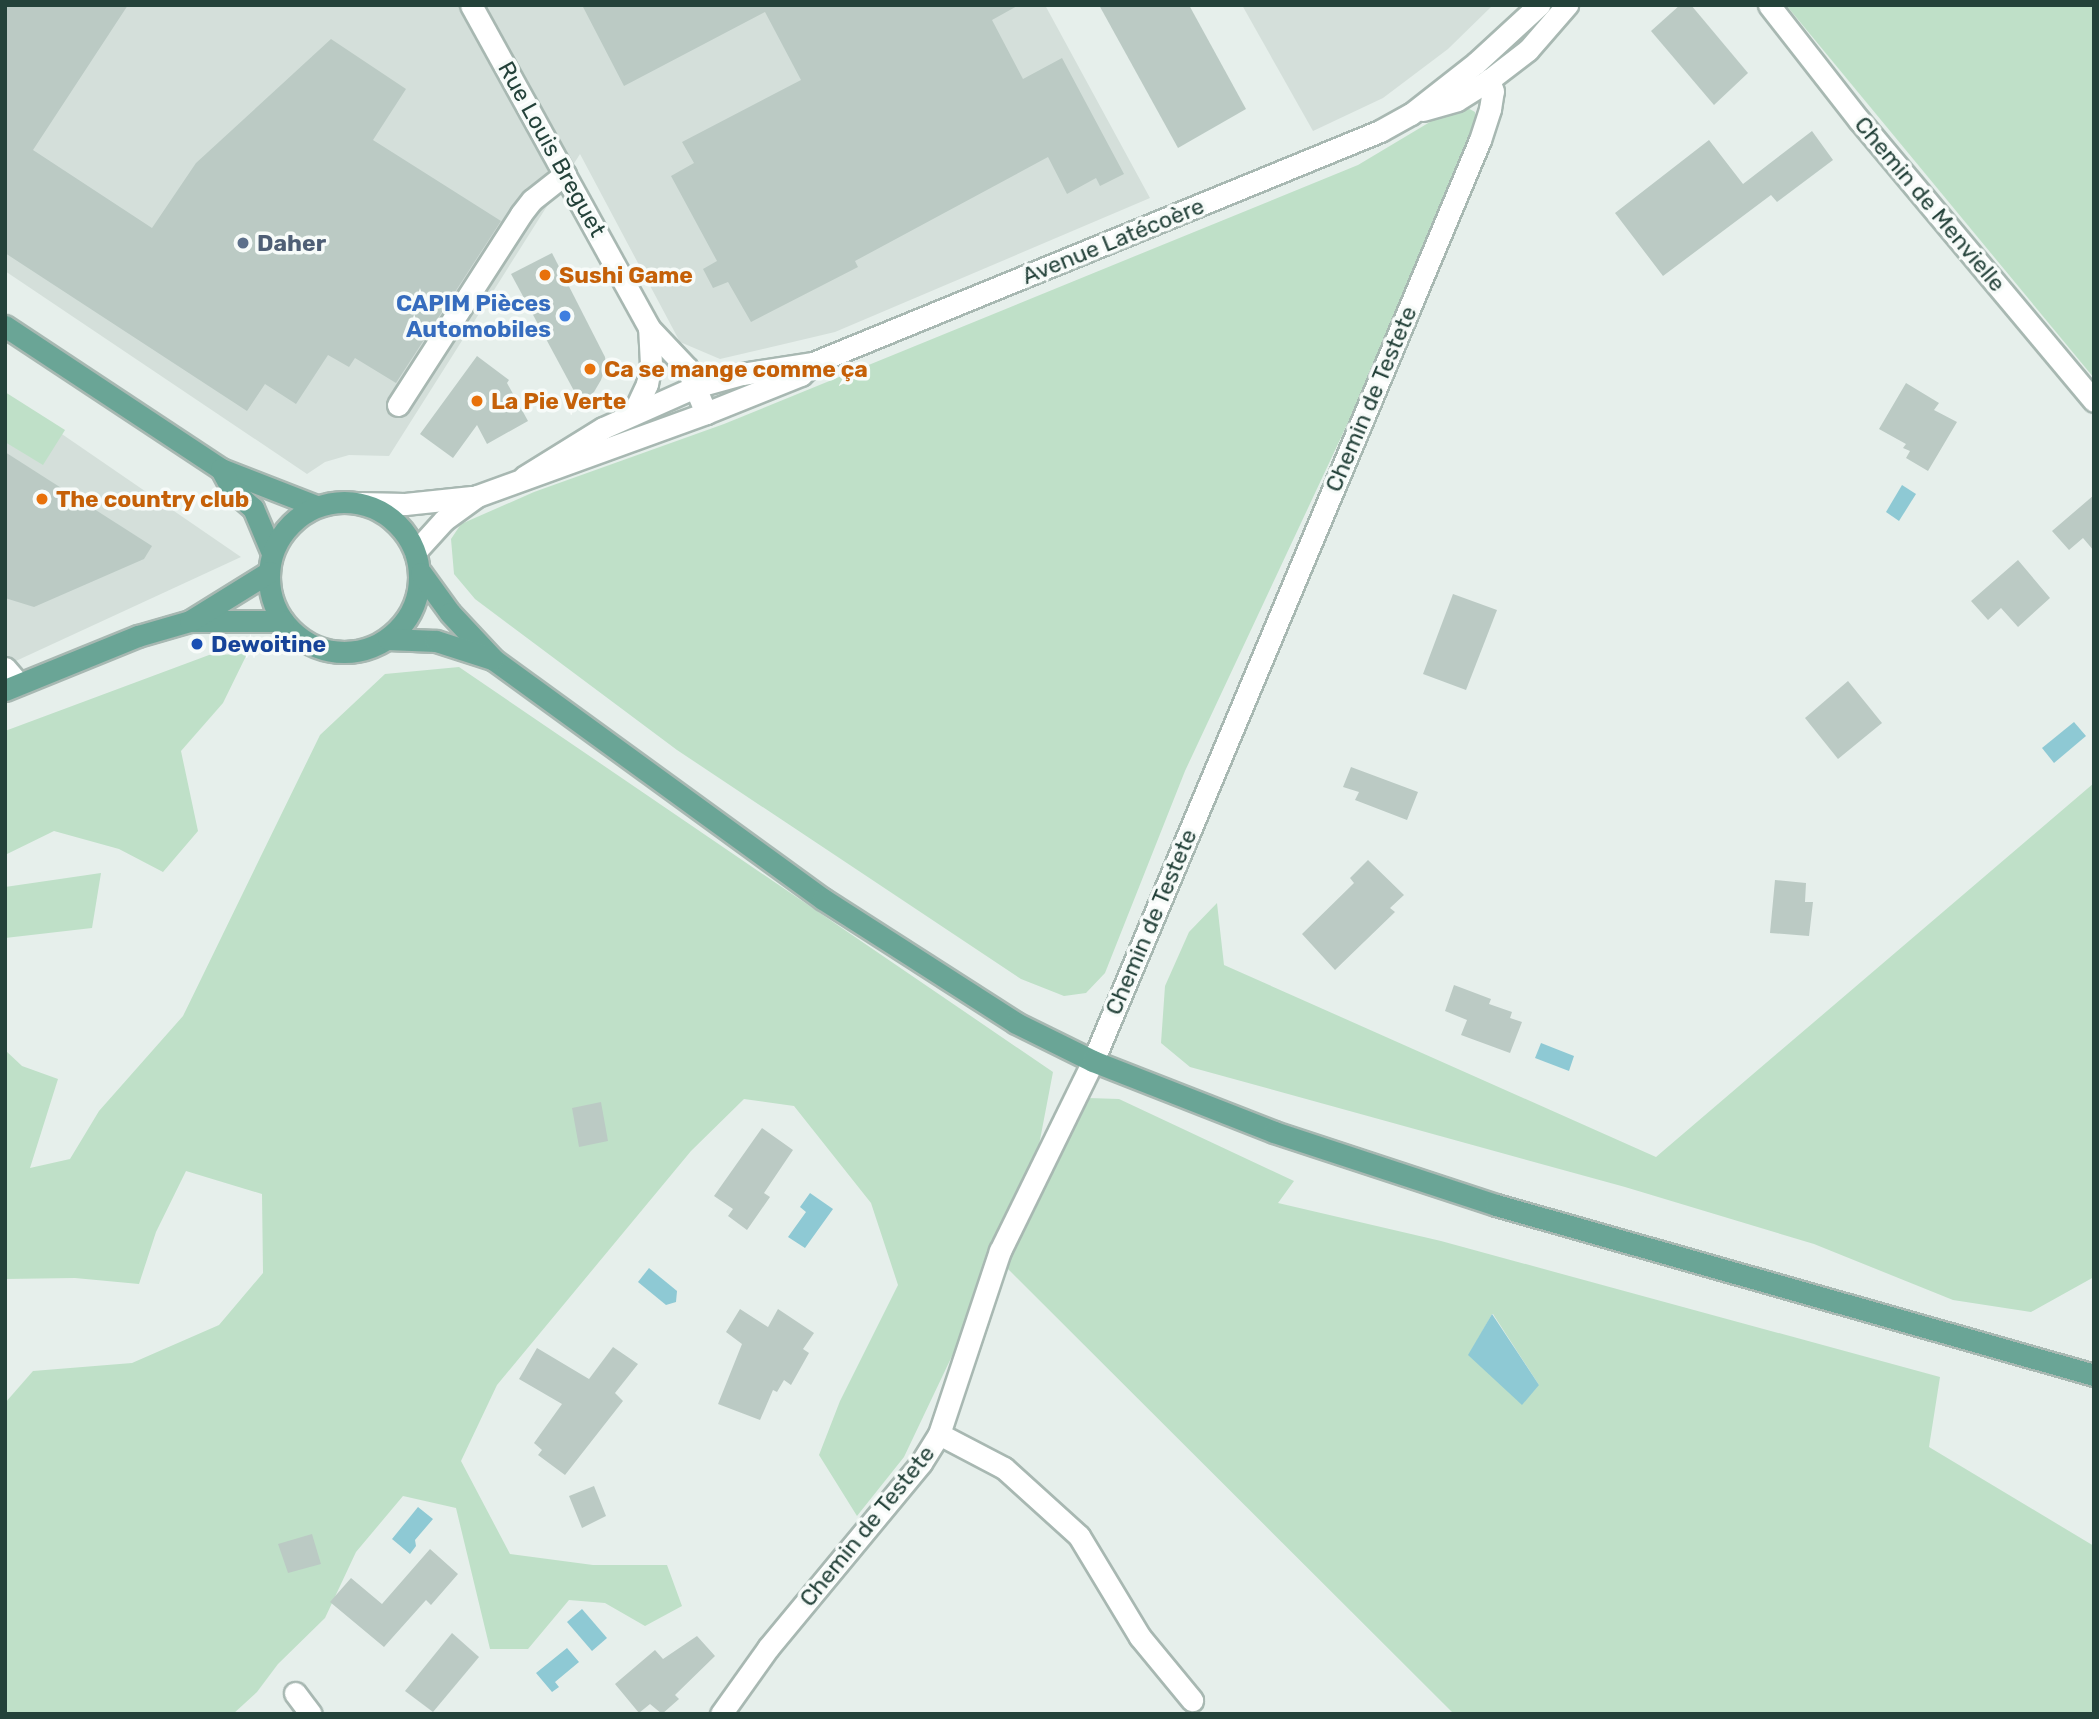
<!DOCTYPE html>
<meta charset="utf-8">
<style>
body{margin:0}
#map{position:relative;width:2099px;height:1719px;overflow:hidden;background:#e6efeb;font-family:Rubik,sans-serif}
div>[style]{position:absolute}
[style*='--x']{left:calc(var(--x)*1px);top:calc(var(--y)*1px);width:calc(var(--w)*1px);rotate:calc(var(--a)*1deg)}
.built>*{inset:0;background:#d4dfda}
.green>*{inset:0;background:#bfe0c8}
.water>*{inset:0;background:#8ec9d4}
.building>*{inset:0;background:#bbcac4}
.roads{filter:drop-shadow(2px 0 #a8b8b2) drop-shadow(-2px 0 #a8b8b2) drop-shadow(0 2px #a8b8b2) drop-shadow(0 -2px #a8b8b2)}
.minor>*{height:21px;margin:-10.5px;padding:0 10.5px;transform-origin:10.5px;border-radius:10.5px;background:#fff}
.major>*{height:21px;margin:-10.5px;padding:0 10.5px;transform-origin:10.5px;border-radius:10.5px;background:#6aa596}
.major>.ring{margin:-10.5px;padding:0;box-sizing:content-box;background:none;border:21px solid #6aa596;border-radius:50%}
.dots>*{width:19px;height:19px;translate:-50% -50%;box-sizing:border-box;border:4px solid #f7fbf9;border-radius:50%}
span{translate:-50% -50%;white-space:nowrap;text-align:center;line-height:1.15;-webkit-text-stroke:7px #f7fbf9;paint-order:stroke}
.street-label{font-size:23px;color:#24423a}
.service-label{font-size:23px;color:#4e5e75;font-weight:700}
.left{translate:0 -50%;text-align:left}
.food-label{font-size:23px;color:#c56008;font-weight:700}
.shop-label{font-size:23px;color:#366cbe;font-weight:700}
.right{translate:-100% -50%;text-align:right}
.transit-label{font-size:23px;color:#164399;font-weight:700}
.frame{position:absolute;inset:0;border:7px solid #24423a;pointer-events:none}
</style>
<div id="map">
<div class="built">
<i style="clip-path:polygon(5px 5px,1045px 5px,1150px 198px,835px 332px,720px 359px,680px 342px,580px 154px,389px 456px,349px 455px,325px 462px,307px 474px,5px 271px)"></i>
<i style="clip-path:polygon(1242px 5px,1493px 5px,1448px 49px,1383px 98px,1313px 131px)"></i>
<i style="clip-path:polygon(5px 395px,241px 557px,5px 666px)"></i>
</div>
<div class="green">
<i style="clip-path:polygon(1786px 5px,2094px 5px,2094px 378px)"></i>
<i style="clip-path:polygon(1466px 107px,1475px 112px,1477px 129px,1359px 399px,1185px 771px,1105px 973px,1086px 993px,1064px 996px,1021px 979px,677px 750px,475px 599px,454px 574px,451px 539px,461px 524px,534px 492px,724px 424px,1358px 165px,1445px 113px)"></i>
<i style="clip-path:polygon(5px 392px,65px 430px,43px 465px,5px 442px)"></i>
<i style="clip-path:polygon(247px 654px,223px 703px,181px 751px,198px 831px,163px 872px,119px 849px,54px 831px,5px 855px,5px 731px,209px 655px)"></i>
<i style="clip-path:polygon(459px 667px,1053px 1072px,1030px 1192px,904px 1457px,857px 1516px,819px 1455px,840px 1401px,898px 1285px,871px 1203px,794px 1106px,744px 1099px,691px 1151px,497px 1385px,461px 1461px,510px 1554px,593px 1565px,667px 1565px,682px 1606px,645px 1626px,605px 1603px,569px 1600px,528px 1649px,490px 1649px,456px 1508px,403px 1496px,356px 1552px,325px 1618px,278px 1664px,257px 1692px,233px 1714px,5px 1714px,5px 1403px,33px 1371px,132px 1363px,219px 1325px,263px 1273px,262px 1194px,186px 1171px,156px 1232px,139px 1284px,75px 1278px,5px 1279px,5px 1050px,22px 1066px,58px 1079px,30px 1168px,70px 1159px,99px 1111px,183px 1016px,320px 735px,385px 674px)"></i>
<i style="clip-path:polygon(2094px 783px,2094px 1277px,2031px 1312px,1953px 1300px,1814px 1244px,1625px 1187px,1190px 1067px,1161px 1043px,1165px 986px,1189px 932px,1217px 903px,1224px 965px,1656px 1157px)"></i>
<i style="clip-path:polygon(101px 873px,92px 928px,5px 938px,5px 887px)"></i>
<i style="clip-path:polygon(evenodd,1088px 1098px,1119px 1099px,1294px 1181px,1278px 1203px,1441px 1241px,1940px 1377px,1929px 1447px,2094px 1546px,2094px 1714px,1454px 1714px,1004px 1265px,1088px 1098px,1492px 1314px,1493px 1314px,1539px 1385px,1494px 1377px,1469px 1355px,1492px 1314px)"></i>
</div>
<div class="water">
<i style="clip-path:polygon(1902px 485px,1916px 494px,1899px 521px,1886px 512px)"></i>
<i style="clip-path:polygon(2074px 722px,2086px 736px,2054px 763px,2042px 748px)"></i>
<i style="clip-path:polygon(1541px 1043px,1574px 1056px,1569px 1071px,1535px 1058px)"></i>
<i style="clip-path:polygon(810px 1193px,833px 1209px,805px 1248px,788px 1237px,806px 1212px,800px 1207px)"></i>
<i style="clip-path:polygon(649px 1268px,677px 1291px,676px 1302px,666px 1305px,638px 1282px)"></i>
<i style="clip-path:polygon(1492px 1314px,1539px 1385px,1522px 1405px,1468px 1355px)"></i>
<i style="clip-path:polygon(418px 1507px,433px 1519px,415px 1540px,416px 1546px,410px 1554px,392px 1539px)"></i>
<i style="clip-path:polygon(582px 1609px,607px 1638px,592px 1651px,567px 1622px)"></i>
<i style="clip-path:polygon(567px 1648px,579px 1662px,555px 1682px,559px 1687px,552px 1692px,536px 1673px)"></i>
</div>
<div class="building">
<i style="clip-path:polygon(5px 5px,128px 5px,33px 150px,152px 228px,196px 163px,331px 39px,406px 89px,373px 140px,501px 221px,396px 383px,355px 358px,349px 367px,328px 355px,296px 404px,265px 384px,247px 411px,5px 253px)"></i>
<i style="clip-path:polygon(582px 5px,1019px 5px,992px 20px,1023px 79px,1062px 58px,1124px 174px,1100px 186px,1096px 178px,1067px 194px,1048px 157px,855px 261px,858px 267px,751px 322px,728px 282px,713px 288px,703px 269px,717px 261px,671px 176px,694px 163px,682px 142px,801px 80px,765px 12px,624px 86px)"></i>
<i style="clip-path:polygon(1099px 5px,1189px 5px,1246px 109px,1178px 148px)"></i>
<i style="clip-path:polygon(1680px 5px,1691px 5px,1748px 73px,1714px 105px,1651px 31px)"></i>
<i style="clip-path:polygon(1812px 131px,1833px 160px,1777px 202px,1771px 195px,1663px 276px,1615px 213px,1709px 140px,1743px 184px)"></i>
<i style="clip-path:polygon(552px 253px,605px 357px,606px 365px,601px 380px,594px 392px,580px 402px,511px 274px)"></i>
<i style="clip-path:polygon(477px 356px,509px 380px,507px 383px,528px 421px,487px 444px,477px 425px,453px 458px,420px 434px)"></i>
<i style="clip-path:polygon(1906px 383px,1939px 403px,1934px 410px,1957px 422px,1928px 471px,1906px 458px,1910px 451px,1903px 448px,1906px 444px,1879px 429px)"></i>
<i style="clip-path:polygon(5px 452px,152px 546px,144px 559px,34px 607px,5px 598px)"></i>
<i style="clip-path:polygon(2094px 495px,2094px 551px,2083px 538px,2069px 550px,2052px 531px)"></i>
<i style="clip-path:polygon(2018px 560px,2050px 598px,2018px 627px,2001px 608px,1988px 620px,1971px 601px)"></i>
<i style="clip-path:polygon(1453px 594px,1497px 610px,1466px 690px,1423px 674px)"></i>
<i style="clip-path:polygon(1848px 681px,1882px 723px,1838px 759px,1805px 718px)"></i>
<i style="clip-path:polygon(1351px 767px,1418px 792px,1407px 820px,1355px 800px,1359px 792px,1343px 787px)"></i>
<i style="clip-path:polygon(1368px 860px,1404px 895px,1390px 908px,1395px 912px,1335px 970px,1302px 934px,1354px 883px,1350px 878px)"></i>
<i style="clip-path:polygon(1775px 880px,1806px 883px,1805px 902px,1813px 902px,1809px 936px,1770px 933px)"></i>
<i style="clip-path:polygon(1454px 985px,1491px 999px,1489px 1004px,1512px 1012px,1510px 1018px,1522px 1022px,1510px 1053px,1461px 1035px,1467px 1020px,1445px 1011px)"></i>
<i style="clip-path:polygon(601px 1102px,608px 1141px,579px 1147px,572px 1108px)"></i>
<i style="clip-path:polygon(762px 1128px,793px 1150px,764px 1193px,770px 1197px,747px 1230px,728px 1216px,733px 1209px,714px 1196px)"></i>
<i style="clip-path:polygon(740px 1309px,768px 1327px,778px 1309px,814px 1333px,803px 1349px,809px 1353px,791px 1385px,784px 1380px,777px 1392px,773px 1390px,760px 1420px,718px 1404px,742px 1344px,726px 1332px)"></i>
<i style="clip-path:polygon(613px 1347px,638px 1364px,615px 1393px,623px 1401px,565px 1475px,538px 1455px,542px 1450px,534px 1443px,562px 1404px,519px 1379px,537px 1348px,589px 1379px)"></i>
<i style="clip-path:polygon(594px 1486px,606px 1516px,582px 1528px,569px 1496px)"></i>
<i style="clip-path:polygon(312px 1534px,321px 1564px,288px 1573px,278px 1544px)"></i>
<i style="clip-path:polygon(430px 1549px,458px 1574px,431px 1605px,426px 1600px,384px 1647px,330px 1602px,351px 1578px,382px 1604px)"></i>
<i style="clip-path:polygon(452px 1633px,479px 1657px,433px 1712px,405px 1691px)"></i>
<i style="clip-path:polygon(697px 1636px,715px 1656px,675px 1695px,679px 1699px,662px 1714px,650px 1704px,639px 1713px,615px 1684px,655px 1650px,663px 1659px)"></i>
</div>
<div class="roads">
<div class="minor">
<i style="--x:471;--y:5;--w:369;--a:61.1"></i>
<i style="--x:649;--y:328;--w:55;--a:46.5"></i>
<i style="--x:687;--y:368;--w:49;--a:67.1"></i>
<i style="--x:1769;--y:5;--w:146;--a:52"></i>
<i style="--x:1859;--y:120;--w:366;--a:50.1"></i>
<i style="--x:1423;--y:110;--w:35;--a:-16"></i>
<i style="--x:1457;--y:100;--w:38;--a:-32"></i>
<i style="--x:1489;--y:80;--w:49;--a:-37.6"></i>
<i style="--x:1528;--y:50;--w:60;--a:-49.1"></i>
<i style="--x:398;--y:405;--w:227;--a:-57.2"></i>
<i style="--x:521;--y:214;--w:18;--a:-52"></i>
<i style="--x:532;--y:200;--w:42;--a:-38.2"></i>
<i style="--x:633;--y:414;--w:33;--a:-65"></i>
<i style="--x:647;--y:384;--w:20;--a:-79"></i>
<i style="--x:651;--y:364;--w:36;--a:-93"></i>
<i style="--x:524;--y:477;--w:93;--a:-31.8"></i>
<i style="--x:603;--y:428;--w:101;--a:-24"></i>
<i style="--x:695;--y:387;--w:49;--a:-15.5"></i>
<i style="--x:742;--y:374;--w:72;--a:-8.8"></i>
<i style="--x:813;--y:363;--w:613;--a:-22.25"></i>
<i style="--x:1380;--y:131;--w:35;--a:-29"></i>
<i style="--x:1411;--y:114;--w:83;--a:-38.1"></i>
<i style="--x:1476;--y:63;--w:86;--a:-42.6"></i>
<i style="--x:359;--y:503;--w:46;--a:1.2"></i>
<i style="--x:405;--y:504;--w:67;--a:-6"></i>
<i style="--x:415;--y:552;--w:43;--a:-47.8"></i>
<i style="--x:444;--y:520;--w:41;--a:-36"></i>
<i style="--x:477;--y:496;--w:244;--a:-19.9"></i>
<i style="--x:706;--y:413;--w:102;--a:-21.8"></i>
<i style="--x:801;--y:375;--w:13;--a:-45"></i>
<i style="--x:5;--y:668;--w:21;--a:49"></i>
<i style="--x:939;--y:1434;--w:73;--a:27.6"></i>
<i style="--x:1004;--y:1468;--w:101;--a:42.2"></i>
<i style="--x:1079;--y:1536;--w:118;--a:58.9"></i>
<i style="--x:1140;--y:1637;--w:82;--a:50.5"></i>
<i style="--x:295;--y:1693;--w:26;--a:53"></i>
<i style="--x:721;--y:1714;--w:81;--a:-54.5"></i>
<i style="--x:768;--y:1648;--w:240;--a:-50.4"></i>
<i style="--x:921;--y:1463;--w:34;--a:-58"></i>
<i style="--x:939;--y:1434;--w:193;--a:-71.6"></i>
<i style="--x:1000;--y:1251;--w:212;--a:-63.9"></i>
<i style="--x:1093;--y:1061;--w:999;--a:-67.21"></i>
<i style="--x:1480;--y:140;--w:33;--a:-72"></i>
<i style="--x:1490;--y:109;--w:18;--a:-81"></i>
<i style="--x:1493;--y:91;--w:12;--a:-110"></i>
</div>
<div class="major">
<i style="--x:5;--y:326;--w:259;--a:33.5"></i>
<i style="--x:221;--y:469;--w:102;--a:21.3"></i>
<i style="--x:221;--y:469;--w:24;--a:62"></i>
<i style="--x:232;--y:490;--w:28;--a:41"></i>
<i style="--x:253;--y:508;--w:49;--a:67.1"></i>
<i class="ring" style="left:269px;top:502px;width:129px;height:129px"></i>
<i style="--x:421;--y:573;--w:49;--a:54.1"></i>
<i style="--x:450;--y:613;--w:64;--a:46.9"></i>
<i style="--x:494;--y:660;--w:407;--a:36"></i>
<i style="--x:823;--y:899;--w:229;--a:32.7"></i>
<i style="--x:1016;--y:1023;--w:86;--a:26.3"></i>
<i style="--x:1093;--y:1061;--w:194;--a:21.4"></i>
<i style="--x:1274;--y:1132;--w:234;--a:18.2"></i>
<i style="--x:1496;--y:1205;--w:622;--a:15.87"></i>
<i style="--x:194;--y:621;--w:89;--a:0"></i>
<i style="--x:388;--y:639;--w:48;--a:2.4"></i>
<i style="--x:436;--y:641;--w:59;--a:17.8"></i>
<i style="--x:5;--y:690;--w:144;--a:-22.1"></i>
<i style="--x:138;--y:636;--w:54;--a:-16.1"></i>
<i style="--x:190;--y:621;--w:93;--a:-31.8"></i>
</div>
</div>
<div class="dots">
<i style="left:243px;top:243px;background:#5c6f8a"></i>
<i style="left:545px;top:275px;background:#e8710a"></i>
<i style="left:565px;top:316px;background:#3f7fe0"></i>
<i style="left:590px;top:369px;background:#e8710a"></i>
<i style="left:477px;top:401px;background:#e8710a"></i>
<i style="left:42px;top:499px;background:#e8710a"></i>
<i style="left:197px;top:644px;background:#1a4fb4"></i>
</div>
<div class="street-label">
<span style="left:552px;top:149px;rotate:61deg">Rue Louis Breguet</span>
<span style="left:1930px;top:204px;rotate:50deg">Chemin de Menvielle</span>
<span style="left:1113px;top:241px;rotate:-22deg">Avenue Latécoère</span>
<span style="left:1371px;top:399px;rotate:-67deg">Chemin de Testete</span>
<span style="left:1151px;top:922px;rotate:-67deg">Chemin de Testete</span>
<span style="left:867px;top:1526px;rotate:-51deg">Chemin de Testete</span>
</div>
<div class="service-label">
<span class="left" style="left:257px;top:243px">Daher</span>
</div>
<div class="food-label">
<span class="left" style="left:559px;top:275px">Sushi Game</span>
<span class="left" style="left:604px;top:369px">Ca se mange comme ça</span>
<span class="left" style="left:491px;top:401px">La Pie Verte</span>
<span class="left" style="left:56px;top:499px">The country club</span>
</div>
<div class="shop-label">
<span class="right" style="left:551px;top:316px">CAPIM Pièces<br>Automobiles</span>
</div>
<div class="transit-label">
<span class="left" style="left:211px;top:644px">Dewoitine</span>
</div>
<div class="frame"></div>
</div>
